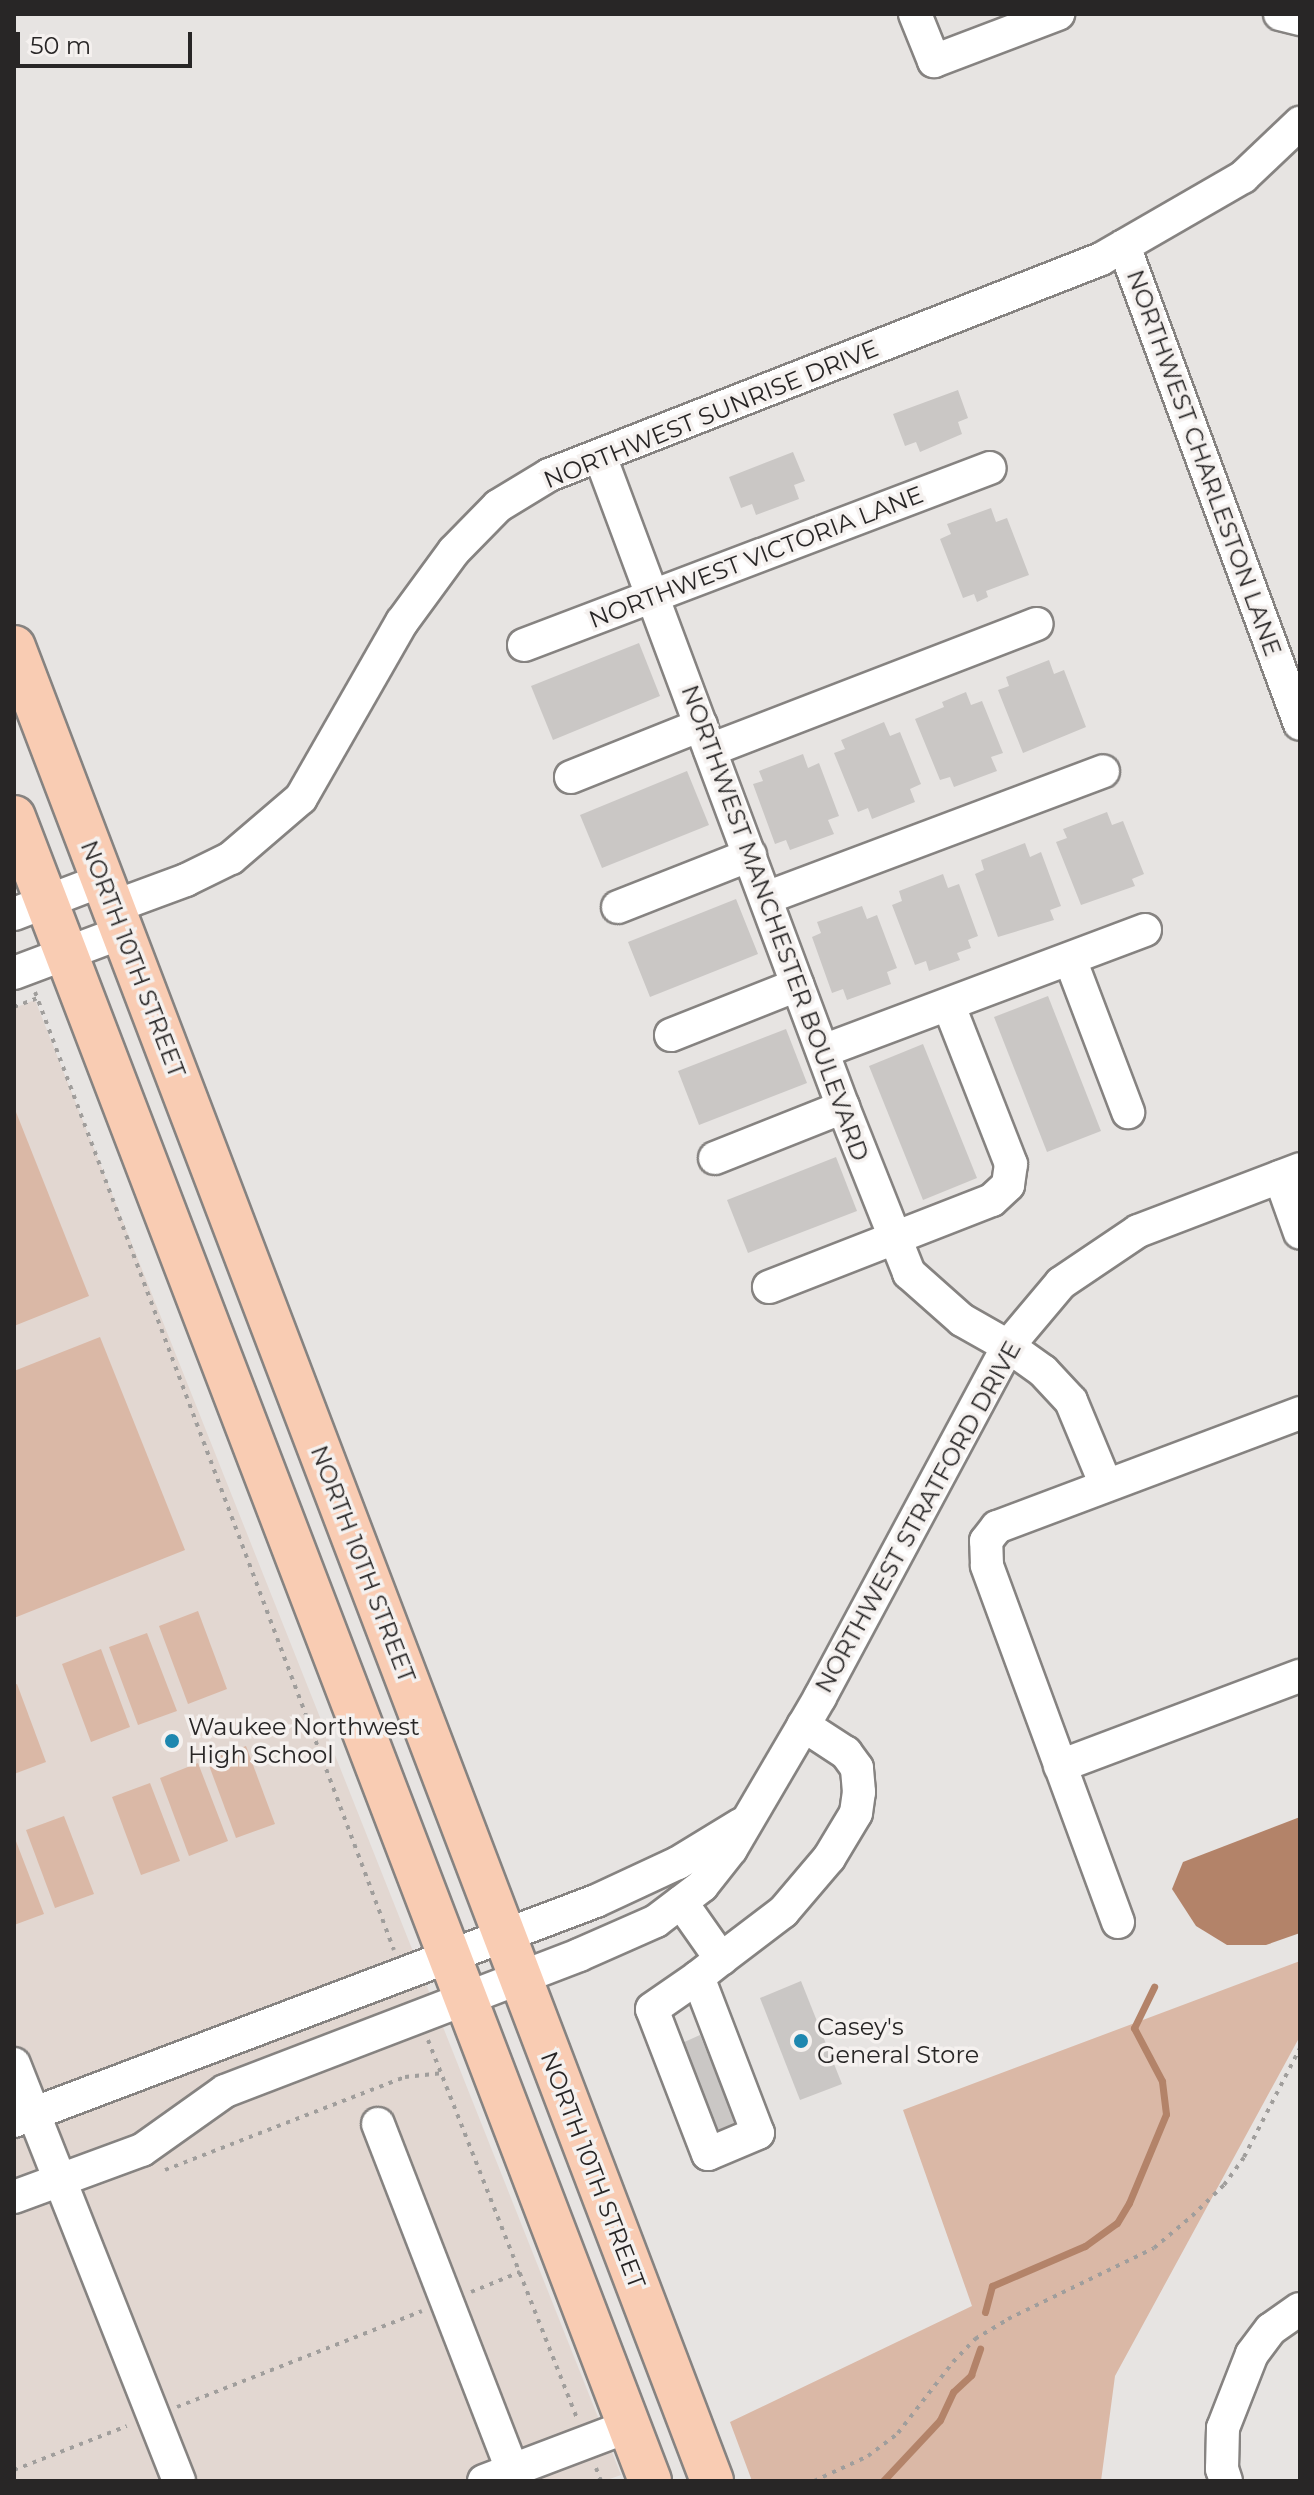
<!DOCTYPE html>
<style>
body{margin:0}
#map{position:relative;width:1314px;height:2495px;overflow:hidden;background:#e7e4e2;font-family:Montserrat,sans-serif}
div>[style]{position:absolute}
[style*='--x']{left:calc(var(--x)*1px);top:calc(var(--y)*1px);width:calc(var(--w)*1px);rotate:calc(var(--a)*1deg)}
.built>*{inset:0;background:#e2d7d1}
.green>*{inset:0;background:#dab8a6}
.water>*{inset:0;background:#b38369}
.stream>*{height:7px;margin:-3.5px;padding:0 3.5px;transform-origin:3.5px;border-radius:3.5px;background:#b38369}
.building>*{inset:0;background:#cac7c5}
.path>*{height:4px;margin-top:-2px;transform-origin:0;background:repeating-linear-gradient(90deg,#a09e9c 0 4px,transparent 0 10px)}
.roads{filter:drop-shadow(2px 0 #868381) drop-shadow(-2px 0 #868381) drop-shadow(0 2px #868381) drop-shadow(0 -2px #868381)}
.minor>*{height:32px;margin:-16px;padding:0 16px;transform-origin:16px;border-radius:16px;background:#fff}
.major>*{height:42px;margin:-21px;padding:0 21px;transform-origin:21px;border-radius:21px;background:#f9ccb3}
.dots>*{width:22px;height:22px;translate:-50% -50%;box-sizing:border-box;border:4px solid #f5f1ef;border-radius:50%}
span{translate:-50% -50%;white-space:nowrap;text-align:center;line-height:1.15;-webkit-text-stroke:7px #f5f1ef;paint-order:stroke}
.street-label{font-size:24px;color:#282626}
.poi-label{font-size:24px;color:#282626}
.left{translate:0 -50%;text-align:left}
.frame{position:absolute;inset:0;border:16px solid #282626;pointer-events:none}
.scale{position:absolute;left:16px;top:32px;width:176px;height:36px;box-sizing:border-box;border:4px solid #282626;border-top:0;padding-left:10px;font-size:24px;line-height:28px;white-space:nowrap;color:#282626;-webkit-text-stroke:6px #f5f1ef;paint-order:stroke}
</style>
<div id="map">
<div class="built">
<i style="clip-path:polygon(35px 1000px,621px 2475px,604px 2481px,14px 2481px,14px 1008px)"></i>
</div>
<div class="green">
<i style="clip-path:polygon(14px 1107px,89px 1296px,14px 1326px)"></i>
<i style="clip-path:polygon(100px 1337px,185px 1550px,14px 1618px,14px 1371px)"></i>
<i style="clip-path:polygon(198px 1611px,227px 1689px,188px 1704px,159px 1626px)"></i>
<i style="clip-path:polygon(147px 1633px,177px 1711px,138px 1725px,109px 1647px)"></i>
<i style="clip-path:polygon(101px 1649px,130px 1727px,91px 1742px,62px 1664px)"></i>
<i style="clip-path:polygon(17px 1684px,46px 1762px,14px 1774px,14px 1685px)"></i>
<i style="clip-path:polygon(246px 1746px,275px 1824px,236px 1838px,207px 1760px)"></i>
<i style="clip-path:polygon(198px 1763px,228px 1841px,189px 1856px,160px 1778px)"></i>
<i style="clip-path:polygon(150px 1783px,180px 1861px,141px 1875px,112px 1797px)"></i>
<i style="clip-path:polygon(64px 1816px,94px 1894px,55px 1908px,26px 1830px)"></i>
<i style="clip-path:polygon(14px 1836px,44px 1914px,14px 1925px)"></i>
<i style="clip-path:polygon(1300px 1961px,1299px 2038px,1115px 2376px,1101px 2481px,752px 2481px,730px 2422px,972px 2306px,903px 2110px)"></i>
</div>
<div class="water">
<i style="clip-path:polygon(1300px 1817px,1300px 1933px,1266px 1945px,1227px 1945px,1196px 1926px,1172px 1889px,1183px 1862px)"></i>
</div>
<div class="stream">
<i style="--x:985;--y:2312;--w:27;--a:-75"></i>
<i style="--x:992;--y:2286;--w:101;--a:-23.3"></i>
<i style="--x:1085;--y:2246;--w:39;--a:-36"></i>
<i style="--x:1117;--y:2223;--w:23;--a:-59"></i>
<i style="--x:1129;--y:2203;--w:96;--a:-67.4"></i>
<i style="--x:1166;--y:2114;--w:33;--a:-97"></i>
<i style="--x:1162;--y:2081;--w:60;--a:-117.8"></i>
<i style="--x:1134;--y:2028;--w:46;--a:-64"></i>
<i style="--x:883;--y:2481;--w:83;--a:-46.9"></i>
<i style="--x:940;--y:2420;--w:31;--a:-65"></i>
<i style="--x:953;--y:2392;--w:25;--a:-43"></i>
<i style="--x:971;--y:2375;--w:28;--a:-71"></i>
</div>
<div class="building">
<i style="clip-path:polygon(958px 390px,968px 418px,958px 422px,962px 434px,920px 452px,916px 442px,905px 446px,893px 414px)"></i>
<i style="clip-path:polygon(793px 452px,805px 481px,794px 485px,799px 499px,756px 515px,752px 504px,741px 508px,729px 477px)"></i>
<i style="clip-path:polygon(991px 508px,996px 522px,1007px 518px,1029px 575px,986px 591px,988px 597px,977px 602px,974px 594px,963px 598px,940px 539px,951px 534px,947px 524px)"></i>
<i style="clip-path:polygon(639px 643px,660px 696px,553px 740px,531px 686px)"></i>
<i style="clip-path:polygon(1049px 660px,1054px 674px,1064px 670px,1086px 727px,1023px 753px,998px 690px,1009px 686px,1006px 677px)"></i>
<i style="clip-path:polygon(966px 692px,971px 705px,982px 701px,1003px 753px,991px 757px,997px 771px,954px 787px,950px 777px,940px 780px,915px 719px,944px 707px,942px 702px)"></i>
<i style="clip-path:polygon(884px 722px,890px 736px,900px 732px,921px 784px,910px 789px,915px 802px,872px 819px,868px 808px,858px 812px,834px 753px,845px 749px,841px 740px)"></i>
<i style="clip-path:polygon(803px 754px,808px 768px,819px 763px,839px 816px,828px 820px,834px 834px,790px 850px,786px 840px,775px 844px,753px 784px,763px 781px,759px 771px)"></i>
<i style="clip-path:polygon(687px 771px,709px 825px,602px 868px,580px 815px)"></i>
<i style="clip-path:polygon(1107px 812px,1112px 825px,1123px 821px,1144px 874px,1132px 879px,1135px 886px,1081px 905px,1056px 842px,1067px 838px,1063px 829px)"></i>
<i style="clip-path:polygon(1025px 843px,1030px 857px,1041px 852px,1061px 906px,1050px 910px,1054px 920px,998px 937px,975px 874px,984px 870px,981px 860px)"></i>
<i style="clip-path:polygon(943px 874px,948px 888px,959px 884px,978px 936px,968px 940px,971px 948px,957px 953px,960px 960px,929px 971px,926px 961px,915px 965px,892px 905px,902px 901px,899px 891px)"></i>
<i style="clip-path:polygon(736px 899px,758px 954px,650px 997px,628px 942px)"></i>
<i style="clip-path:polygon(862px 906px,867px 919px,877px 915px,897px 968px,887px 972px,891px 984px,847px 1000px,843px 989px,832px 993px,812px 937px,821px 933px,817px 922px)"></i>
<i style="clip-path:polygon(1048px 996px,1101px 1131px,1047px 1152px,994px 1017px)"></i>
<i style="clip-path:polygon(786px 1029px,807px 1083px,699px 1125px,678px 1071px)"></i>
<i style="clip-path:polygon(923px 1044px,977px 1178px,923px 1200px,869px 1066px)"></i>
<i style="clip-path:polygon(836px 1157px,857px 1211px,748px 1253px,727px 1200px)"></i>
<i style="clip-path:polygon(801px 1981px,842px 2084px,800px 2100px,760px 1998px)"></i>
<i style="clip-path:polygon(700px 2035px,737px 2126px,717px 2135px,680px 2044px)"></i>
</div>
<div class="path">
<i style="--x:35;--y:992;--w:1023;--a:69.46"></i>
<i style="--x:14;--y:1007;--w:25;--a:-21"></i>
<i style="--x:428;--y:2040;--w:407;--a:68.5"></i>
<i style="--x:165;--y:2170;--w:257;--a:-21.2"></i>
<i style="--x:405;--y:2077;--w:36;--a:-6"></i>
<i style="--x:471;--y:2292;--w:53;--a:-22.2"></i>
<i style="--x:177;--y:2407;--w:263;--a:-21.4"></i>
<i style="--x:596;--y:2468;--w:14;--a:69"></i>
<i style="--x:14;--y:2470;--w:121;--a:-21.3"></i>
<i style="--x:814;--y:2481;--w:60;--a:-24.8"></i>
<i style="--x:868;--y:2456;--w:38;--a:-37"></i>
<i style="--x:898;--y:2433;--w:90;--a:-52.2"></i>
<i style="--x:953;--y:2362;--w:32;--a:-46"></i>
<i style="--x:975;--y:2339;--w:39;--a:-31"></i>
<i style="--x:1008;--y:2319;--w:162;--a:-25.9"></i>
<i style="--x:1154;--y:2248;--w:50;--a:-40.1"></i>
<i style="--x:1192;--y:2216;--w:45;--a:-44.1"></i>
<i style="--x:1224;--y:2185;--w:34;--a:-54"></i>
<i style="--x:1244;--y:2157;--w:123;--a:-62.8"></i>
</div>
<div class="roads">
<div class="minor">
<i style="--x:915;--y:14;--w:51;--a:68"></i>
<i style="--x:934;--y:61;--w:133;--a:-20.8"></i>
<i style="--x:1280;--y:14;--w:21;--a:14"></i>
<i style="--x:1124;--y:246;--w:509;--a:69.79"></i>
<i style="--x:600;--y:456;--w:695;--a:69.53"></i>
<i style="--x:843;--y:1107;--w:179;--a:68.3"></i>
<i style="--x:909;--y:1273;--w:71;--a:41.6"></i>
<i style="--x:962;--y:1320;--w:53;--a:29.5"></i>
<i style="--x:1008;--y:1346;--w:43;--a:35.5"></i>
<i style="--x:1043;--y:1371;--w:41;--a:47"></i>
<i style="--x:1071;--y:1401;--w:91;--a:67.4"></i>
<i style="--x:524;--y:645;--w:498;--a:-20.8"></i>
<i style="--x:710;--y:750;--w:350;--a:-21.1"></i>
<i style="--x:571;--y:777;--w:140;--a:-21.8"></i>
<i style="--x:766;--y:898;--w:360;--a:-20.6"></i>
<i style="--x:113;--y:907;--w:78;--a:-20.3"></i>
<i style="--x:186;--y:880;--w:50;--a:-26.1"></i>
<i style="--x:231;--y:858;--w:92;--a:-40.6"></i>
<i style="--x:301;--y:798;--w:203;--a:-60.2"></i>
<i style="--x:402;--y:622;--w:88;--a:-53.8"></i>
<i style="--x:454;--y:551;--w:63;--a:-45.6"></i>
<i style="--x:498;--y:506;--w:60;--a:-31.3"></i>
<i style="--x:549;--y:475;--w:593;--a:-21.37"></i>
<i style="--x:1101;--y:259;--w:164;--a:-30"></i>
<i style="--x:1243;--y:177;--w:79;--a:-43.5"></i>
<i style="--x:618;--y:907;--w:142;--a:-21.5"></i>
<i style="--x:14;--y:914;--w:95;--a:-20.9"></i>
<i style="--x:1070;--y:959;--w:164;--a:69.2"></i>
<i style="--x:14;--y:973;--w:116;--a:-20.6"></i>
<i style="--x:671;--y:1035;--w:136;--a:-21.6"></i>
<i style="--x:823;--y:1051;--w:344;--a:-20.6"></i>
<i style="--x:715;--y:1158;--w:138;--a:-21.7"></i>
<i style="--x:1280;--y:1177;--w:59;--a:70.3"></i>
<i style="--x:769;--y:1287;--w:239;--a:-21.3"></i>
<i style="--x:992;--y:1200;--w:22;--a:-43"></i>
<i style="--x:1008;--y:1185;--w:21;--a:-82"></i>
<i style="--x:1011;--y:1164;--w:170;--a:-111.4"></i>
<i style="--x:1060;--y:1766;--w:256;--a:-20.6"></i>
<i style="--x:681;--y:1902;--w:70;--a:54.9"></i>
<i style="--x:721;--y:1959;--w:29;--a:142"></i>
<i style="--x:698;--y:1977;--w:167;--a:69"></i>
<i style="--x:758;--y:2133;--w:54;--a:157.2"></i>
<i style="--x:708;--y:2154;--w:155;--a:-111.1"></i>
<i style="--x:652;--y:2009;--w:56;--a:-34.8"></i>
<i style="--x:1118;--y:1922;--w:380;--a:-110.2"></i>
<i style="--x:987;--y:1565;--w:24;--a:-92"></i>
<i style="--x:986;--y:1541;--w:18;--a:-52"></i>
<i style="--x:997;--y:1527;--w:324;--a:-20.6"></i>
<i style="--x:721;--y:1959;--w:78;--a:-37.2"></i>
<i style="--x:783;--y:1912;--w:71;--a:-49.6"></i>
<i style="--x:829;--y:1858;--w:52;--a:-59"></i>
<i style="--x:856;--y:1813;--w:21;--a:-82"></i>
<i style="--x:859;--y:1792;--w:24;--a:-95"></i>
<i style="--x:857;--y:1768;--w:19;--a:-126"></i>
<i style="--x:846;--y:1753;--w:51;--a:-146.9"></i>
<i style="--x:14;--y:2064;--w:448;--a:68.4"></i>
<i style="--x:14;--y:2121;--w:622;--a:-20.71"></i>
<i style="--x:596;--y:1901;--w:90;--a:-24.9"></i>
<i style="--x:678;--y:1863;--w:73;--a:-31.5"></i>
<i style="--x:378;--y:2124;--w:371;--a:68.8"></i>
<i style="--x:14;--y:2197;--w:136;--a:-20.2"></i>
<i style="--x:142;--y:2150;--w:102;--a:-35.4"></i>
<i style="--x:225;--y:2091;--w:379;--a:-21"></i>
<i style="--x:579;--y:1955;--w:84;--a:-23.8"></i>
<i style="--x:656;--y:1921;--w:58;--a:-37.3"></i>
<i style="--x:702;--y:1886;--w:47;--a:-51.9"></i>
<i style="--x:731;--y:1849;--w:176;--a:-59.6"></i>
<i style="--x:820;--y:1697;--w:398;--a:-61.8"></i>
<i style="--x:1008;--y:1346;--w:82;--a:-49.9"></i>
<i style="--x:1061;--y:1283;--w:93;--a:-34"></i>
<i style="--x:1138;--y:1231;--w:173;--a:-20.9"></i>
<i style="--x:484;--y:2481;--w:155;--a:-20.8"></i>
<i style="--x:1226;--y:2481;--w:13;--a:-108"></i>
<i style="--x:1222;--y:2469;--w:41;--a:-88.6"></i>
<i style="--x:1223;--y:2428;--w:79;--a:-68.6"></i>
<i style="--x:1252;--y:2354;--w:31;--a:-53"></i>
<i style="--x:1271;--y:2329;--w:35;--a:-35"></i>
</div>
<div class="major">
<i style="--x:14;--y:647;--w:1962;--a:69.16"></i>
<i style="--x:14;--y:817;--w:1781;--a:69.08"></i>
</div>
</div>
<div class="dots">
<i style="left:172px;top:1741px;background:#1e87af"></i>
<i style="left:801px;top:2041px;background:#1e87af"></i>
</div>
<div class="street-label">
<span style="left:711px;top:414px;rotate:-22deg">NORTHWEST SUNRISE DRIVE</span>
<span style="left:1204px;top:463px;rotate:70deg">NORTHWEST CHARLESTON LANE</span>
<span style="left:756px;top:557px;rotate:-21deg">NORTHWEST VICTORIA LANE</span>
<span style="left:775px;top:923px;rotate:70deg">NORTHWEST MANCHESTER BOULEVARD</span>
<span style="left:133px;top:959px;rotate:69deg">NORTH 10TH STREET</span>
<span style="left:918px;top:1517px;rotate:-61deg">NORTHWEST STRATFORD DRIVE</span>
<span style="left:363px;top:1564px;rotate:69deg">NORTH 10TH STREET</span>
<span style="left:593px;top:2170px;rotate:69deg">NORTH 10TH STREET</span>
</div>
<div class="poi-label">
<span class="left" style="left:188px;top:1741px">Waukee Northwest<br>High School</span>
<span class="left" style="left:817px;top:2041px">Casey's<br>General Store</span>
</div>
<div class="frame"></div>
<div class="scale">50 m</div>
</div>
